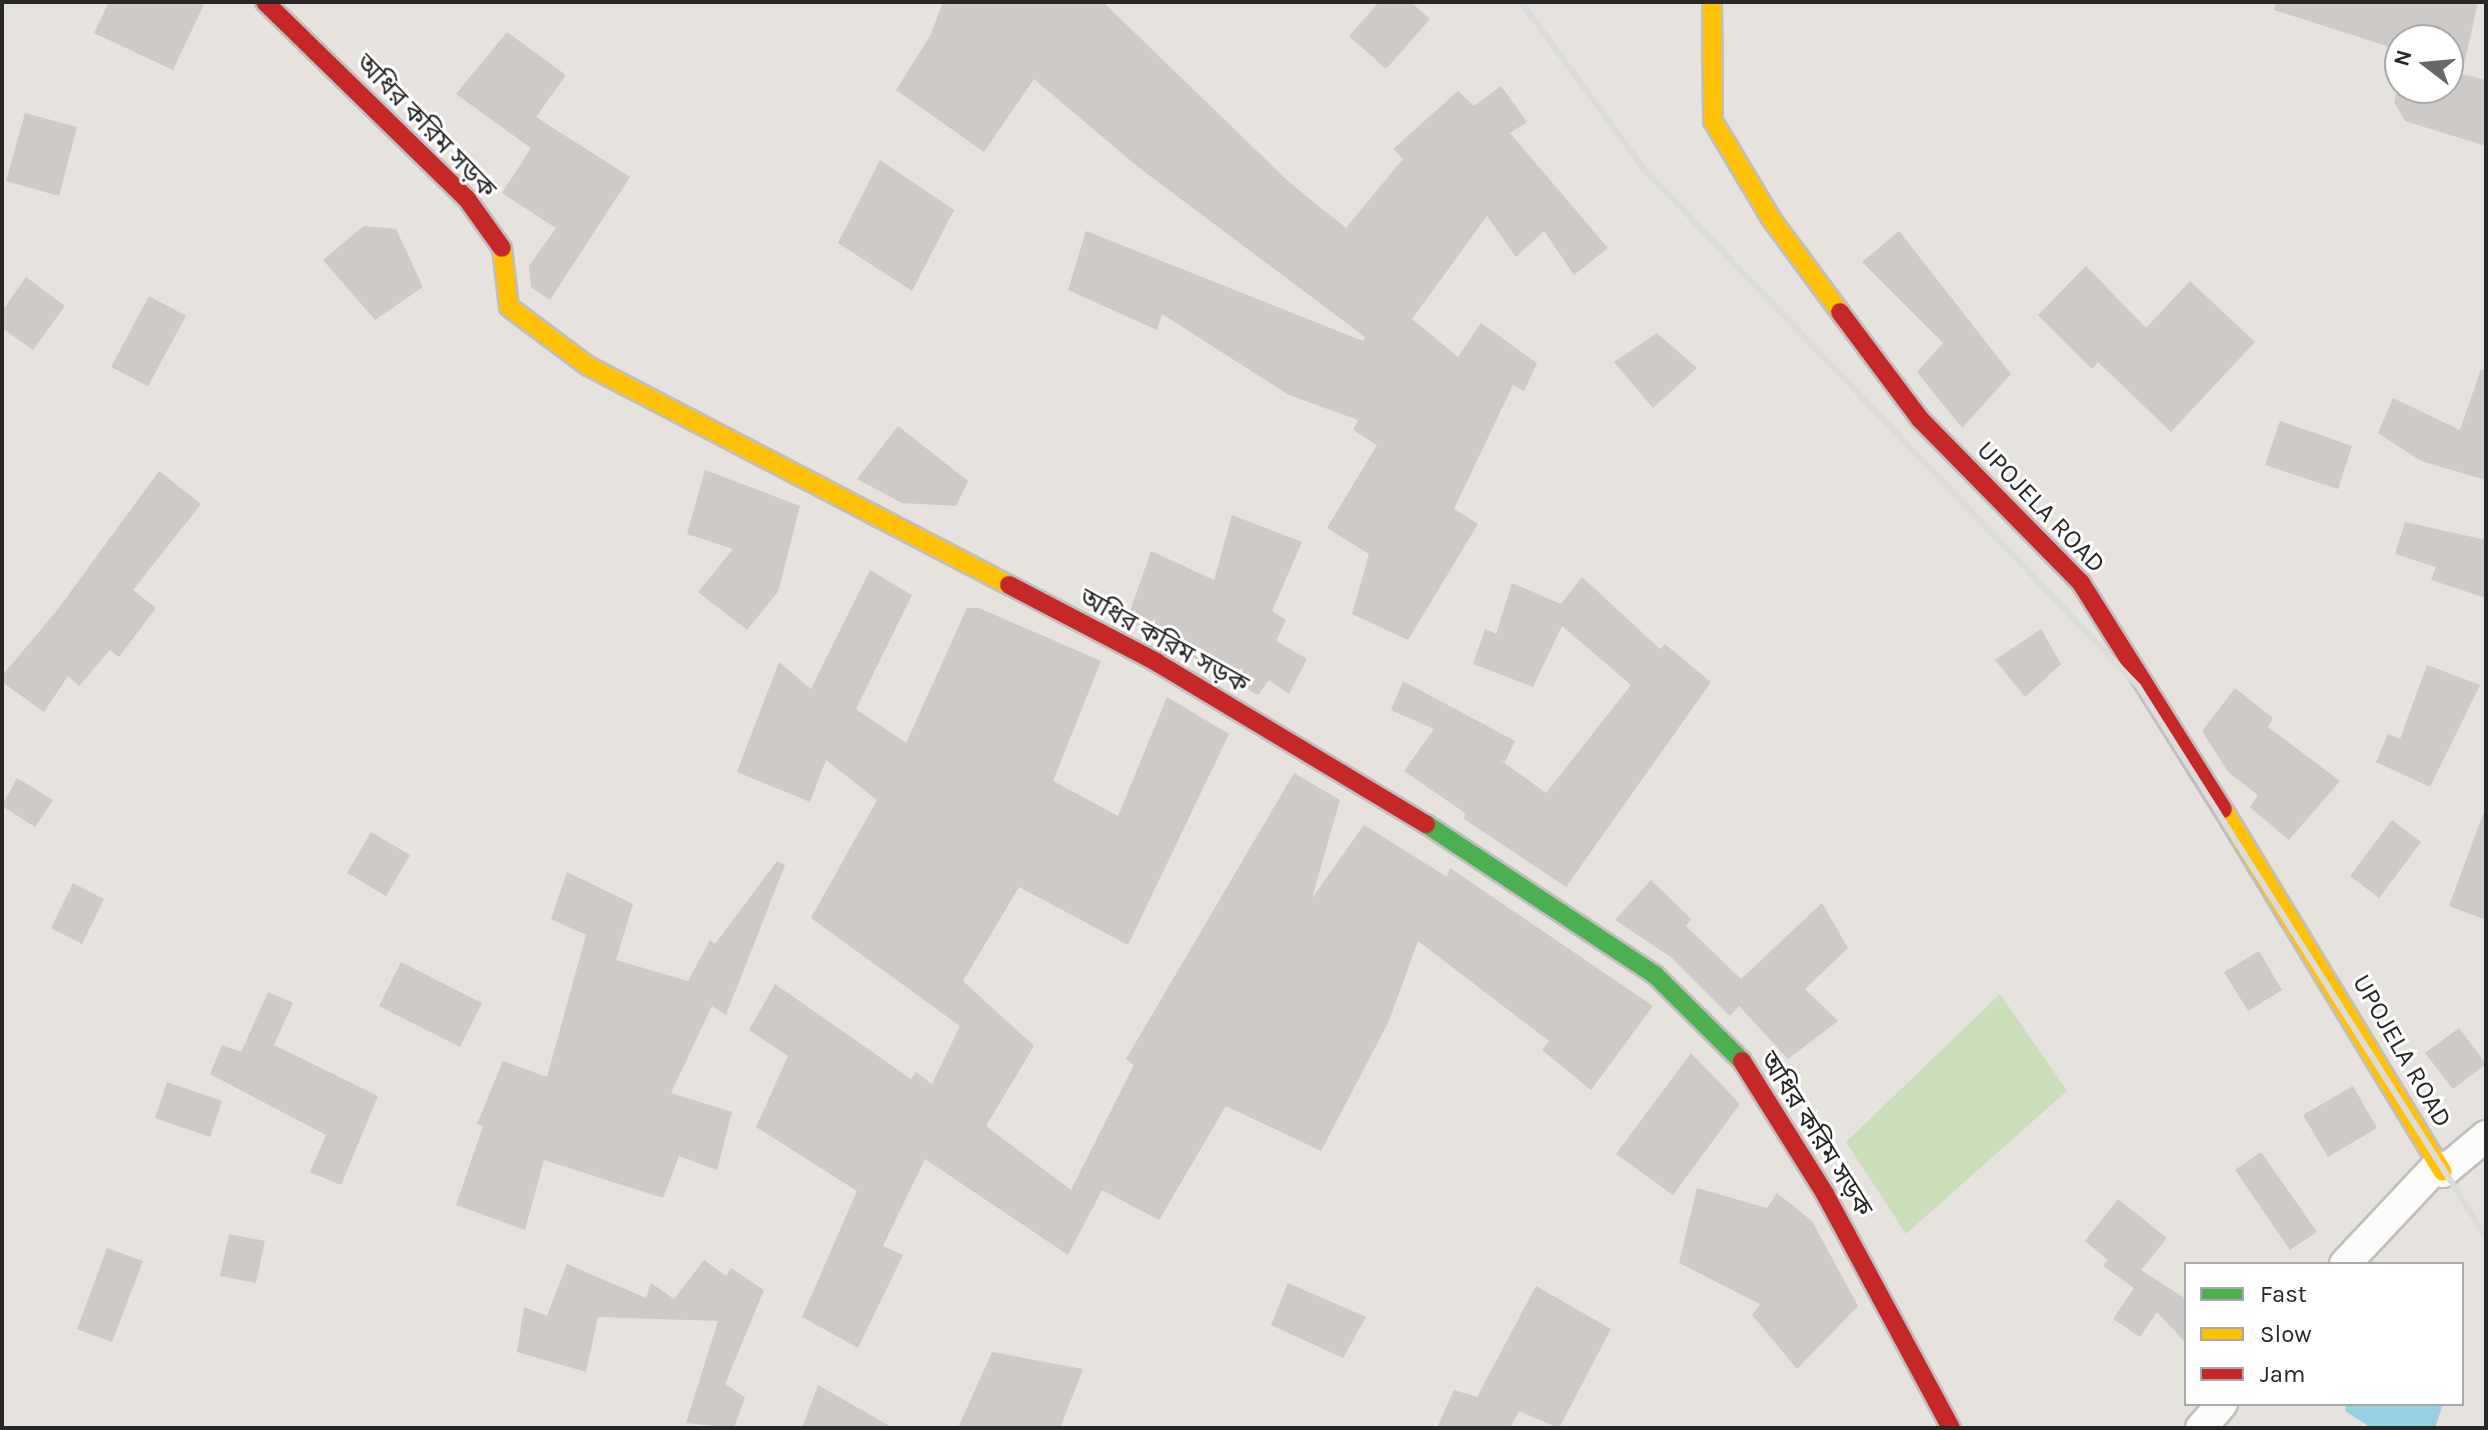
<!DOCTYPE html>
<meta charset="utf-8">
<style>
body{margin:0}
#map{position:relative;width:2488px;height:1430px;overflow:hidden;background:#e6e2de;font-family:Karla,"Noto Sans Bengali",sans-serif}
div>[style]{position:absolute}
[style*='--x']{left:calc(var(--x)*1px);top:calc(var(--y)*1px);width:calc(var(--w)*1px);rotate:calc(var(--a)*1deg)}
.green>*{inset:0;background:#cadeb9}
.water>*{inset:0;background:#97d0e2}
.building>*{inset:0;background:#cdcac7}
.roads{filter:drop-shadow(2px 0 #c0bebf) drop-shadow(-2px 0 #c0bebf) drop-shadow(0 2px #c0bebf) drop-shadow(0 -2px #c0bebf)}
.street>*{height:30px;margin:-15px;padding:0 15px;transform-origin:15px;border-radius:15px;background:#fbfbfa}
.fast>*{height:18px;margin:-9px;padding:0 9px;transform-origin:9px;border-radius:9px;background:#4caf50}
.slow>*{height:18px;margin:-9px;padding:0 9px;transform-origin:9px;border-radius:9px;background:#ffc107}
.jam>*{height:18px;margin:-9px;padding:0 9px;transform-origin:9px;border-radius:9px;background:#c62828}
.rail>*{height:6px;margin:-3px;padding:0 3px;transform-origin:3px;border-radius:3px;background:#dcdcdd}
span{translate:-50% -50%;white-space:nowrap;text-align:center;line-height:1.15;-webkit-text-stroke:6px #fff;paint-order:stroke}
.street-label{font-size:26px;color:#272727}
.frame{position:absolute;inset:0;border:4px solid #272727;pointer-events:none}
.legend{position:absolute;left:2184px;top:1262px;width:280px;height:144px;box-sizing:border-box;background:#fff;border:2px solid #a9a9a9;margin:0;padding:10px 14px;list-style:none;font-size:24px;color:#272727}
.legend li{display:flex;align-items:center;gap:16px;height:40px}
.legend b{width:40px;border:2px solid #a9a9a9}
.north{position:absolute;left:2384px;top:24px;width:80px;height:80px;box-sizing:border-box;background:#fff;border:2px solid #a9a9a9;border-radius:50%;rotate:286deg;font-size:22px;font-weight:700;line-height:32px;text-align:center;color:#272727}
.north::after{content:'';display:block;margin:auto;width:28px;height:36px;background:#6a6867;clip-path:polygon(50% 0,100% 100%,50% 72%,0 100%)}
</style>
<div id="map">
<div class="green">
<i style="clip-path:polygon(2000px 994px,2067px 1091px,1906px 1234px,1846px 1142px)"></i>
</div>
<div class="water">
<i style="clip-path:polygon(2346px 1404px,2443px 1404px,2435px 1428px,2372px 1428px,2345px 1411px)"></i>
</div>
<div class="building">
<i style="clip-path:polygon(109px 2px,205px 2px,173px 70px,94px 33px)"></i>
<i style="clip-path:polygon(943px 2px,1103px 2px,1290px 183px,1346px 228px,1403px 159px,1393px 149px,1458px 91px,1474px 106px,1501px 86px,1527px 122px,1510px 133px,1608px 248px,1574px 275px,1544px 231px,1516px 257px,1487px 216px,1412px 319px,1458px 357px,1481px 323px,1537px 363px,1524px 391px,1513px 385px,1454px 509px,1478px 524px,1408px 640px,1352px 614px,1369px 554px,1327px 528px,1377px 445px,1353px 430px,1358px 420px,1289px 395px,1162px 314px,1157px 330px,1068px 290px,1086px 231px,1363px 341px,1365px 337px,1138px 167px,1034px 79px,984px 152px,896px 90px,930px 36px)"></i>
<i style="clip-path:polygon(1379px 2px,1411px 2px,1430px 19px,1386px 69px,1349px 36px)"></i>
<i style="clip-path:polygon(2276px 2px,2478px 2px,2462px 74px,2486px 80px,2486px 146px,2405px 121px,2394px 102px,2400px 82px,2400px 88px,2448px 88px,2448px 40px,2400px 40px,2400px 49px,2390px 47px,2274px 10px)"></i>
<i style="clip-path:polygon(507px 32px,566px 75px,536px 117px,630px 177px,550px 300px,531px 287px,529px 266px,556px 228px,502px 193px,531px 148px,456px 94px)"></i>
<i style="clip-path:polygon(25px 113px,77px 127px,59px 196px,6px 181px)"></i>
<i style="clip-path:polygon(880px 160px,954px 210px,912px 291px,838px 243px)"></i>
<i style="clip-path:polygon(364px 226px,396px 229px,423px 287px,375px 320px,323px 260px)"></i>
<i style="clip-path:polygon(1899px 231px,2011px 374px,1962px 428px,1917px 372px,1943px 343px,1862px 262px)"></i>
<i style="clip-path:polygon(2086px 266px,2146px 328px,2190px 281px,2255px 342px,2171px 432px,2098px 362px,2092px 369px,2038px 315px)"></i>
<i style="clip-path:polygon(26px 277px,65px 306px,33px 350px,2px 328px,2px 311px)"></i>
<i style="clip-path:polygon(149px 296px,186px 316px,148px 386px,111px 367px)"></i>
<i style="clip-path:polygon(1657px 333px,1697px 368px,1653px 408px,1614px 362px)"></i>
<i style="clip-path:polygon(2481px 369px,2486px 370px,2486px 480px,2421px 461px,2378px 433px,2393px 398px,2460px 430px)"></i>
<i style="clip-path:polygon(2280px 421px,2352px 446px,2338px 489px,2265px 465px)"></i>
<i style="clip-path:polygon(898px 426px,968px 481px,956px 506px,902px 503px,857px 479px)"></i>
<i style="clip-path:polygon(705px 470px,800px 506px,778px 592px,747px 630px,698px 592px,733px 549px,687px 534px)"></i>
<i style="clip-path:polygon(159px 471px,201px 504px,133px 590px,156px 608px,119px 657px,110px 650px,79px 686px,68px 676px,44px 712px,2px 682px,2px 676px,58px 609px)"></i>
<i style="clip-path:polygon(1232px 515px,1302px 542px,1272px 611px,1286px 620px,1276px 641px,1307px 659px,1289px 694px,1269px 680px,1258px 695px,1127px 620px,1151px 551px,1214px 580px)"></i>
<i style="clip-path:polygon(2405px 522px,2486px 540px,2486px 598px,2431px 580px,2436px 567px,2395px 554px)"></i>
<i style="clip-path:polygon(870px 570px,912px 595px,856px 709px,906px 743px,967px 608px,979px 608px,1101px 661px,1053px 781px,1118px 816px,1167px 697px,1229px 734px,1128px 945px,1019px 887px,963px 981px,1034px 1046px,986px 1126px,1071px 1190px,1134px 1065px,1126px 1059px,1294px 773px,1340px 800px,1312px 898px,1364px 825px,1447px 877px,1450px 868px,1653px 1006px,1591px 1090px,1542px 1050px,1549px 1041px,1418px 941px,1389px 1021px,1321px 1151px,1226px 1106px,1159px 1220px,1102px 1190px,1068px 1255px,925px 1159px,883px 1246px,903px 1255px,858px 1348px,802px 1317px,857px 1191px,756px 1127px,788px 1056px,749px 1030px,775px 984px,911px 1079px,916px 1072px,932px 1084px,960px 1026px,811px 918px,877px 800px,826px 760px,810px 802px,737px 772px,779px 662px,811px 689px)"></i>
<i style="clip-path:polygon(1582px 577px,1660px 649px,1665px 644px,1711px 682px,1566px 887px,1464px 819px,1465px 813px,1404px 771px,1434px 729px,1391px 710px,1403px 681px,1515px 741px,1505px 762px,1499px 759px,1546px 793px,1631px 685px,1562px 626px,1533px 687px,1473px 664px,1485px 629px,1496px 634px,1512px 583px,1561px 604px)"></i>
<i style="clip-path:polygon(2041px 629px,2061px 664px,2025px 697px,1995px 660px)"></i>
<i style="clip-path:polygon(2427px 665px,2480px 685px,2430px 787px,2376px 762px,2388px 734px,2400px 739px)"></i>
<i style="clip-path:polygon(2235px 688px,2273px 718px,2268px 727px,2340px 781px,2289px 840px,2250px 807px,2258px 795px,2228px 772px,2202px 731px)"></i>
<i style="clip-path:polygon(17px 778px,53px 800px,35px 827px,2px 806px)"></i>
<i style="clip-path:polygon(2483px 814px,2486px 815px,2486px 920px,2449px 906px)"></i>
<i style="clip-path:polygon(2392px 820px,2421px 842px,2379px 898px,2350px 876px)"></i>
<i style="clip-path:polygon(371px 832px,410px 855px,386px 896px,347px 873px)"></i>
<i style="clip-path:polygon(777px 861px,785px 865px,726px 1015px,712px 1006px,671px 1093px,732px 1112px,717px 1170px,679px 1156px,663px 1198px,544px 1160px,525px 1230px,456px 1205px,483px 1126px,477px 1124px,503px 1061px,547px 1077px,586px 935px,551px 919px,567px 872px,633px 904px,616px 960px,688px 981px,710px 940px,715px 944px)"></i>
<i style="clip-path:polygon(1651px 880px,1691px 919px,1686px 926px,1741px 979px,1822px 903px,1848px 948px,1805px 989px,1838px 1021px,1788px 1059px,1739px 1006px,1730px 1016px,1672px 958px,1615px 920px)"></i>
<i style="clip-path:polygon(73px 883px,104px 899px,82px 944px,51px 928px)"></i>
<i style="clip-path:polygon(2259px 951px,2282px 990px,2248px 1011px,2224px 972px)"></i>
<i style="clip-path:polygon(401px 962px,482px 1003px,460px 1047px,379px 1006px)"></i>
<i style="clip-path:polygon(268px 992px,293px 1003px,274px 1045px,378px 1096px,341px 1185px,310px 1172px,326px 1135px,210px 1074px,222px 1045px,241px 1052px)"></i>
<i style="clip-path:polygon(2459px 1028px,2486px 1064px,2453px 1089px,2425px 1053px)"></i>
<i style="clip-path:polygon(1691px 1053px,1740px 1104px,1673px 1195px,1616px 1154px)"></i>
<i style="clip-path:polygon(167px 1082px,222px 1101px,210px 1137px,155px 1118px)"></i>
<i style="clip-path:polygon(2353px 1086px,2377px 1128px,2328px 1157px,2303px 1115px)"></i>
<i style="clip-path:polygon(2261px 1152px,2317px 1232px,2290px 1250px,2235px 1170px)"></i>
<i style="clip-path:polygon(1697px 1188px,1767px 1208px,1777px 1193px,1812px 1221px,1858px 1306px,1797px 1369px,1752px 1315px,1760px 1304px,1679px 1263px)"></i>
<i style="clip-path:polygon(2118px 1199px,2167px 1238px,2141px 1270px,2186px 1299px,2186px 1343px,2157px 1312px,2140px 1337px,2113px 1319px,2134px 1288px,2103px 1266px,2108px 1260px,2085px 1241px)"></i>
<i style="clip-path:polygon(229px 1234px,265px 1241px,256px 1283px,220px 1276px)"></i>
<i style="clip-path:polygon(107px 1248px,143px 1261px,112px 1342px,77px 1329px)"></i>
<i style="clip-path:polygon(704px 1260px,726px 1276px,731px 1268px,764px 1290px,725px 1384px,745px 1397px,734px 1428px,686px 1423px,718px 1321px,598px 1317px,586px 1372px,517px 1352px,524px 1307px,547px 1316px,567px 1264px,646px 1298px,651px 1283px,674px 1299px)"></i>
<i style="clip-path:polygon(1288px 1283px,1366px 1317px,1343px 1358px,1271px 1325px)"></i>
<i style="clip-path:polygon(1536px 1286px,1611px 1329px,1559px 1428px,1519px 1411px,1510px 1428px,1437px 1428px,1454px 1390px,1477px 1397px)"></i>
<i style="clip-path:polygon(992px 1352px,1083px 1369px,1060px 1428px,958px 1428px)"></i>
<i style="clip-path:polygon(818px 1385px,893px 1428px,802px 1428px)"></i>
</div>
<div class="roads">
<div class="street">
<i style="--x:2345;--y:1264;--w:134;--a:-46.8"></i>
<i style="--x:2437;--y:1166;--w:8;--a:45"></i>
<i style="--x:2443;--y:1172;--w:56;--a:-39.9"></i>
<i style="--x:2201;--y:1428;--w:32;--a:-49"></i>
</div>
<div class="fast">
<i style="--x:1426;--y:824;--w:274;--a:33.4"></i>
<i style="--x:1655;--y:975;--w:122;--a:44.7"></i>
</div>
<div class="slow">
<i style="--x:1712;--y:2;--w:119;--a:89.5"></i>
<i style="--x:1713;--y:121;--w:115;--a:59.2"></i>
<i style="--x:1772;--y:220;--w:114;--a:53.5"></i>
<i style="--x:502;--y:248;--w:59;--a:83.2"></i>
<i style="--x:509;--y:307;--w:99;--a:36.8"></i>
<i style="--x:588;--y:366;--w:475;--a:27.5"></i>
<i style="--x:2223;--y:809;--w:424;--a:58.8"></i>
</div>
<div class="jam">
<i style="--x:265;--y:2;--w:282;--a:44.3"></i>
<i style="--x:467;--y:199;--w:60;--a:54.5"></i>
<i style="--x:1840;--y:312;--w:134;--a:53.2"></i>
<i style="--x:1920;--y:419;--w:230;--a:45.5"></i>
<i style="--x:2081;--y:583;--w:267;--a:57.9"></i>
<i style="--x:1009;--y:585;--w:166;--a:27.6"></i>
<i style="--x:1156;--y:662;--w:315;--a:31"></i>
<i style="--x:1742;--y:1061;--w:157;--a:58"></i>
<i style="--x:1825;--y:1194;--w:266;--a:61.7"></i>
</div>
</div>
<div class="rail">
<i style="--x:1521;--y:2;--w:209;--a:53.6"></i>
<i style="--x:1645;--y:170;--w:714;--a:46.31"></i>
<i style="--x:2138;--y:686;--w:652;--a:57.72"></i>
</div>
<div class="street-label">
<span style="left:426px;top:126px;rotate:46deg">অধির করিম সড়ক</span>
<span style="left:2041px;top:507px;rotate:46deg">UPOJELA ROAD</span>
<span style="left:1164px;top:641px;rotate:29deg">অধির করিম সড়ক</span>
<span style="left:2402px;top:1051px;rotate:60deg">UPOJELA ROAD</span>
<span style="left:1816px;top:1134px;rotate:58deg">অধির করিম সড়ক</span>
</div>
<div class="frame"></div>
<ul class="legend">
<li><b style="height:10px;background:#4caf50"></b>Fast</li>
<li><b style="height:10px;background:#ffc107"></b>Slow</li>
<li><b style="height:10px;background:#c62828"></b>Jam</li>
</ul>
<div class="north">N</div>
</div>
